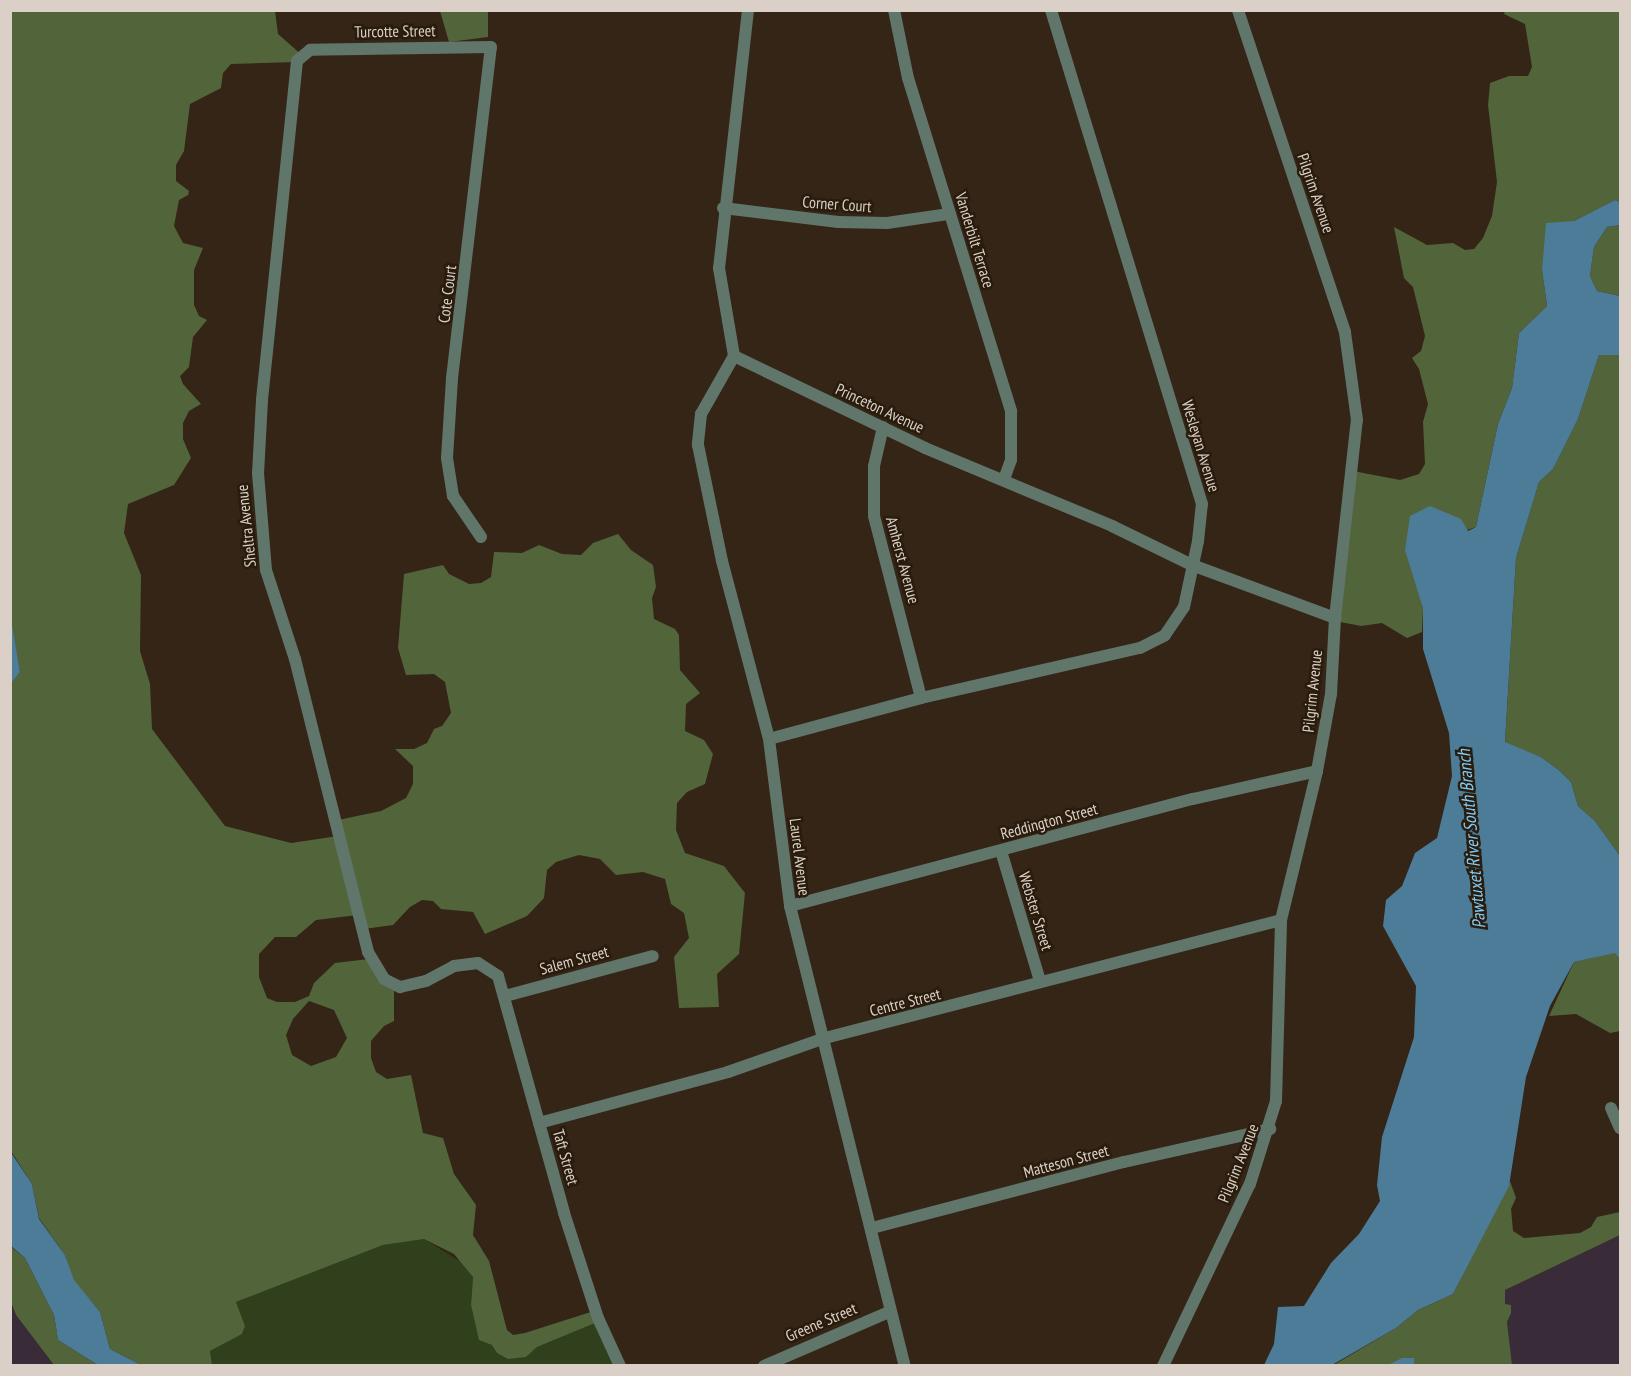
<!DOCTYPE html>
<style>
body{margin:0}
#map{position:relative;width:1631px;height:1376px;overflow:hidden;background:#342517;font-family:"PT Sans Narrow",sans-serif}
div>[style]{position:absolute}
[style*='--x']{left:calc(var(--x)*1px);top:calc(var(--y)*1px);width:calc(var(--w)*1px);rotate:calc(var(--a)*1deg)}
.industrial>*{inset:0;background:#392b38}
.green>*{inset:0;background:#303f1c}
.forest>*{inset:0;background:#52643a}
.water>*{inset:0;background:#4c7c98}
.minor>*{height:12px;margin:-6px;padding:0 6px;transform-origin:6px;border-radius:6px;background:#60766b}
span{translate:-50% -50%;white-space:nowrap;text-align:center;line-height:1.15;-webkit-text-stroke:5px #2a1c0d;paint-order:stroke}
.street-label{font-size:16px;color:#dad0c7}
.water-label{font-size:18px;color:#81ccf8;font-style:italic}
.frame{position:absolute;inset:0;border:12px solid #dad0c7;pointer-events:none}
</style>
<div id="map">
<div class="industrial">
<i style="clip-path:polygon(1620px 1235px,1620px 1365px,1511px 1365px,1507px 1322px,1511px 1313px,1511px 1305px,1505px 1305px,1505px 1290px)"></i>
<i style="clip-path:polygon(10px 1302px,16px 1315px,54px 1365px,11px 1365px)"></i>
</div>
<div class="green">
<i style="clip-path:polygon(424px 1239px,466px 1265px,473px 1277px,471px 1305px,492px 1345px,526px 1357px,537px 1347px,600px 1321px,621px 1365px,212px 1366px,210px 1351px,242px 1334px,245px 1326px,236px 1302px,383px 1245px)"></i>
</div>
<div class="forest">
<i style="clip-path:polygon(evenodd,10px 11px,275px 11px,278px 34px,303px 56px,297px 62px,231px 64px,223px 73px,221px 88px,190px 104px,184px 151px,176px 165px,176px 181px,189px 191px,188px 195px,179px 200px,174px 226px,183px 243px,203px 248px,194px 270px,194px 305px,199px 316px,207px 320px,193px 337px,189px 367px,180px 376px,183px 384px,201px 404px,189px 411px,183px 423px,183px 439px,191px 458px,174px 485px,128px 504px,124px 533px,141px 575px,140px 651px,150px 684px,152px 729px,225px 826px,291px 843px,338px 836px,338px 820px,381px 811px,406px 798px,413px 784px,413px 766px,395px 749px,414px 749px,427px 743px,434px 729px,442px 726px,451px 713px,445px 682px,434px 674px,406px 675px,398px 648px,404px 574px,443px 565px,449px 574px,469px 584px,481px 583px,491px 577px,494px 552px,522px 553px,539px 545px,562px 554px,581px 555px,593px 543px,618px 534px,631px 550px,653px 565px,656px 587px,652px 598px,654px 619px,675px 629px,679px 635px,680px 670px,700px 693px,686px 704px,685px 731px,704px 740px,713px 754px,705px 784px,687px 792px,677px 803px,676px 830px,685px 853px,724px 866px,745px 893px,739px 954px,717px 974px,719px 1007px,679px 1008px,674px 957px,689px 938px,684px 913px,671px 904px,665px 879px,643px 872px,616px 875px,600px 859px,579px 855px,556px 862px,547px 870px,544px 898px,527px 916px,485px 934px,473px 912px,441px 909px,433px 901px,422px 900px,410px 907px,393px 925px,364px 929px,358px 915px,316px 920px,296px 937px,275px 937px,259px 954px,259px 977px,267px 998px,277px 1002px,295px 1002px,309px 996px,314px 983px,335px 963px,369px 959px,394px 986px,394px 1021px,384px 1026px,371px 1041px,371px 1058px,376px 1072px,387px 1079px,411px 1075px,423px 1133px,443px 1138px,454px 1174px,476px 1205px,473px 1235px,489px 1261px,507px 1330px,513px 1335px,525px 1333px,597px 1310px,600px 1321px,537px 1347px,526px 1357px,508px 1359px,497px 1353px,492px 1345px,479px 1340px,471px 1305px,473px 1277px,454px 1254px,424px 1239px,383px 1245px,236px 1302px,245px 1326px,242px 1334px,210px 1351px,212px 1365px,141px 1365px,110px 1349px,100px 1312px,73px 1280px,65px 1255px,39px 1218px,32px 1184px,11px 1151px,10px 683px,20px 672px,10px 619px,10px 11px,309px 1001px,334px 1010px,347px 1038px,336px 1057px,311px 1066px,292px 1055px,286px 1035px,293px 1019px,309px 1001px)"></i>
<i style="clip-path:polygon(440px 11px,488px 11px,488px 37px,449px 42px)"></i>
<i style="clip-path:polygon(1505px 11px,1620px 11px,1620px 202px,1615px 200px,1574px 221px,1542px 270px,1547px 306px,1519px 333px,1512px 388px,1498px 424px,1476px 527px,1406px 550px,1423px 609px,1422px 632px,1407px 638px,1382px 623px,1361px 626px,1335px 621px,1353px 471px,1400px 480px,1419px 474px,1425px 464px,1423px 422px,1428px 404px,1419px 369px,1412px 358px,1421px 351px,1425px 336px,1413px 287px,1404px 278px,1394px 227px,1427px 245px,1453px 243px,1465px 250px,1474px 249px,1483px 238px,1492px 216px,1497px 182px,1488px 105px,1490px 83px,1509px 76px,1528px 76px,1532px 67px,1525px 24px,1504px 14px)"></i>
<i style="clip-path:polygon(1620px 225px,1620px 296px,1597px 291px,1590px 276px,1594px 247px,1607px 227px)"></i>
<i style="clip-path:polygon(1610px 353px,1620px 355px,1620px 856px,1595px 821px,1578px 806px,1571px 782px,1560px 771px,1541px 757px,1505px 743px,1516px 558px,1539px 482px,1553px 469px,1578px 419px,1599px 355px)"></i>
<i style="clip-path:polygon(1616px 952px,1620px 959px,1620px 1031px,1610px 1033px,1576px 1014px,1549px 1016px,1574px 962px)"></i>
<i style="clip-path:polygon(1510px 1181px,1516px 1198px,1511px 1209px,1513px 1231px,1524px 1238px,1580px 1233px,1591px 1227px,1597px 1217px,1620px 1212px,1620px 1235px,1505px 1290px,1505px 1304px,1511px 1305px,1511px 1313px,1507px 1322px,1512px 1365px,1414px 1365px,1414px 1358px,1388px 1365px,1332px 1366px,1396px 1328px,1418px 1310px,1453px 1294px)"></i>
<i style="clip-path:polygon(10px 1246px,25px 1258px,54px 1315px,58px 1340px,98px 1365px,54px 1365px,16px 1315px,11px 1302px)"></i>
</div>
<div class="water">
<i style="clip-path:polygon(1615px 200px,1620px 202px,1620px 225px,1607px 227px,1594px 247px,1590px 276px,1597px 291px,1620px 296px,1620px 355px,1599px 355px,1578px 419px,1553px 469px,1539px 482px,1516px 558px,1505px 742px,1541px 757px,1560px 771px,1571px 782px,1578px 806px,1595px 821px,1620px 856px,1620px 959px,1615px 953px,1574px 962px,1550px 1006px,1526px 1077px,1509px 1186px,1453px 1294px,1418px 1310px,1396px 1328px,1332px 1365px,1264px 1365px,1274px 1344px,1278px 1307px,1304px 1306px,1331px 1263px,1359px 1234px,1380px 1201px,1377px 1185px,1382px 1137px,1414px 1037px,1416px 986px,1383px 926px,1386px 900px,1402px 886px,1415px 853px,1437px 838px,1452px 776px,1449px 733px,1423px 649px,1423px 609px,1405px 550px,1410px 516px,1430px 506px,1461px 519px,1468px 531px,1476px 527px,1498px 424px,1512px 388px,1519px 333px,1547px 306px,1542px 270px,1546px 223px,1574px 221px)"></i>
<i style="clip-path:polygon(11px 619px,20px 672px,11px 683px,10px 683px)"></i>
<i style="clip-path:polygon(10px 1151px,32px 1184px,39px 1219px,65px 1255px,74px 1280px,100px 1312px,110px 1349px,141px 1365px,98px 1365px,58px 1340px,54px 1315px,25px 1258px,11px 1246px)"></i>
<i style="clip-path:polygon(1402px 1358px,1414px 1358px,1414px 1365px,1388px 1365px)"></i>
</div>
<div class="minor">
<i style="--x:748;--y:10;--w:260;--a:96.4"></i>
<i style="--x:719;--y:268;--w:89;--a:80.3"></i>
<i style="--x:734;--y:356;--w:212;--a:25.7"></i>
<i style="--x:925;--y:448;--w:203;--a:22.6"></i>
<i style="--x:1112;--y:526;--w:89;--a:26"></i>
<i style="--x:1192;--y:565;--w:153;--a:20.3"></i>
<i style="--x:894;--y:10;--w:69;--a:78.4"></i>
<i style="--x:908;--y:78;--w:349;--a:72.8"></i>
<i style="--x:1011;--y:411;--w:49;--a:90"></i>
<i style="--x:1011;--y:460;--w:20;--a:110"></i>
<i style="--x:723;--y:208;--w:116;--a:6.9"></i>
<i style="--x:838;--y:222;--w:49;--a:1.2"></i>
<i style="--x:887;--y:223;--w:63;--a:-8.3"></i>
<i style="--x:734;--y:356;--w:67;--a:119.6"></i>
<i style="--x:701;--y:414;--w:31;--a:96"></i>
<i style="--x:698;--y:445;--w:118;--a:78.3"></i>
<i style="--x:722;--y:561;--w:184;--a:75.2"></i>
<i style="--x:769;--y:739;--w:168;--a:82.8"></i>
<i style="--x:790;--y:906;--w:474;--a:76"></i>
<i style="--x:883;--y:427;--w:40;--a:103"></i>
<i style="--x:874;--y:466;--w:50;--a:90"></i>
<i style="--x:874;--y:516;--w:188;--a:75.5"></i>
<i style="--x:481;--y:537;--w:50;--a:-124.3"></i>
<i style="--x:453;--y:496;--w:38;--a:-99"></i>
<i style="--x:447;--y:458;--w:80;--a:-86.4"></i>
<i style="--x:452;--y:378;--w:333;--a:-83.3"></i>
<i style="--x:491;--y:47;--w:181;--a:179.1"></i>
<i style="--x:310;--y:50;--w:17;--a:140"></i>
<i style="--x:297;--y:61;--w:341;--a:95.9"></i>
<i style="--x:262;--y:400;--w:73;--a:93.1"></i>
<i style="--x:258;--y:473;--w:97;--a:85.3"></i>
<i style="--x:266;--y:570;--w:94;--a:72"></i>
<i style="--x:295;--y:659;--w:302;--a:76"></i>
<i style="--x:368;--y:952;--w:31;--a:59"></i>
<i style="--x:384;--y:979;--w:18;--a:27"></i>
<i style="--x:400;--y:987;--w:27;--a:-13"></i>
<i style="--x:426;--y:981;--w:32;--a:-28"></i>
<i style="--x:454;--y:966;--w:24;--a:-7"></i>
<i style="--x:478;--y:963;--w:24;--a:33"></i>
<i style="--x:498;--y:976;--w:246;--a:74.4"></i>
<i style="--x:564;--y:1213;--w:110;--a:72.1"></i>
<i style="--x:598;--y:1318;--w:53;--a:65.4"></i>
<i style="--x:769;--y:739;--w:157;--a:-15.1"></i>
<i style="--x:921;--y:698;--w:225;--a:-12.9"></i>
<i style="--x:1140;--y:648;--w:28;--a:-27"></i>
<i style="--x:1165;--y:635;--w:34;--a:-56"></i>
<i style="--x:1184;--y:607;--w:67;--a:-78"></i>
<i style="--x:1198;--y:541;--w:37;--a:-84"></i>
<i style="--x:1202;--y:504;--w:517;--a:-107"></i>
<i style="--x:1001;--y:851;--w:136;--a:73.3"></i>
<i style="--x:790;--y:906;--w:417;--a:-14.9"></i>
<i style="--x:1193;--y:799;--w:127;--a:-12.7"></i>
<i style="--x:505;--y:996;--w:153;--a:-15.1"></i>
<i style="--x:1611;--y:1108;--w:22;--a:66"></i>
<i style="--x:539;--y:1123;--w:196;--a:-15.1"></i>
<i style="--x:728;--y:1072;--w:103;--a:-19.3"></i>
<i style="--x:825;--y:1038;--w:471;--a:-14.5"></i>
<i style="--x:872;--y:1228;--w:260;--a:-14.7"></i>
<i style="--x:1124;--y:1162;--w:150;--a:-12.7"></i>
<i style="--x:764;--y:1366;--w:138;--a:-23.4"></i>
<i style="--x:1163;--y:1366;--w:202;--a:-64.5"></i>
<i style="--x:1250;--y:1184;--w:87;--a:-72.6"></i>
<i style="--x:1276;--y:1101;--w:181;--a:-88.4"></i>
<i style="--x:1281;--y:920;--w:153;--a:-76.4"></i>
<i style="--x:1317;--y:771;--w:78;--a:-79.7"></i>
<i style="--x:1331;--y:694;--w:76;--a:-87"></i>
<i style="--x:1335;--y:618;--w:199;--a:-83.7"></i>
<i style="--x:1357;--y:420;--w:89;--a:-97.8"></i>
<i style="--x:1345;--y:332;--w:339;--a:-108.4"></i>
</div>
<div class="street-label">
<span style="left:395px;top:31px;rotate:-1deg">Turcotte Street</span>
<span style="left:1316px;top:193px;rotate:71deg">Pilgrim Avenue</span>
<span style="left:837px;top:204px;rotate:4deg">Corner Court</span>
<span style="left:975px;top:240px;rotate:73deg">Vanderbilt Terrace</span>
<span style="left:447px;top:294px;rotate:-83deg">Cote Court</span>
<span style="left:880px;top:408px;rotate:25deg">Princeton Avenue</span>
<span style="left:1201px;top:446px;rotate:73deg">Wesleyan Avenue</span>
<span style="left:246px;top:526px;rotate:-96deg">Sheltra Avenue</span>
<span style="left:903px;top:560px;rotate:75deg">Amherst Avenue</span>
<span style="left:1312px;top:691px;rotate:-84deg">Pilgrim Avenue</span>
<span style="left:1049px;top:821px;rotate:-15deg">Reddington Street</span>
<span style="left:800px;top:857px;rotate:83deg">Laurel Avenue</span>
<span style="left:1036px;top:911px;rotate:73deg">Webster Street</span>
<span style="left:574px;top:960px;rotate:-15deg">Salem Street</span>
<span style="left:905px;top:1002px;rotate:-14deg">Centre Street</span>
<span style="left:566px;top:1157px;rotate:74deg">Taft Street</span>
<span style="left:1066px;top:1161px;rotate:-15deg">Matteson Street</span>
<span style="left:1238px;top:1163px;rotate:-68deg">Pilgrim Avenue</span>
<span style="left:821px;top:1322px;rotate:-23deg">Greene Street</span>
</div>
<div class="water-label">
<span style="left:1472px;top:839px;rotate:-95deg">Pawtuxet River South Branch</span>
</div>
<div class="frame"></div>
</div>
